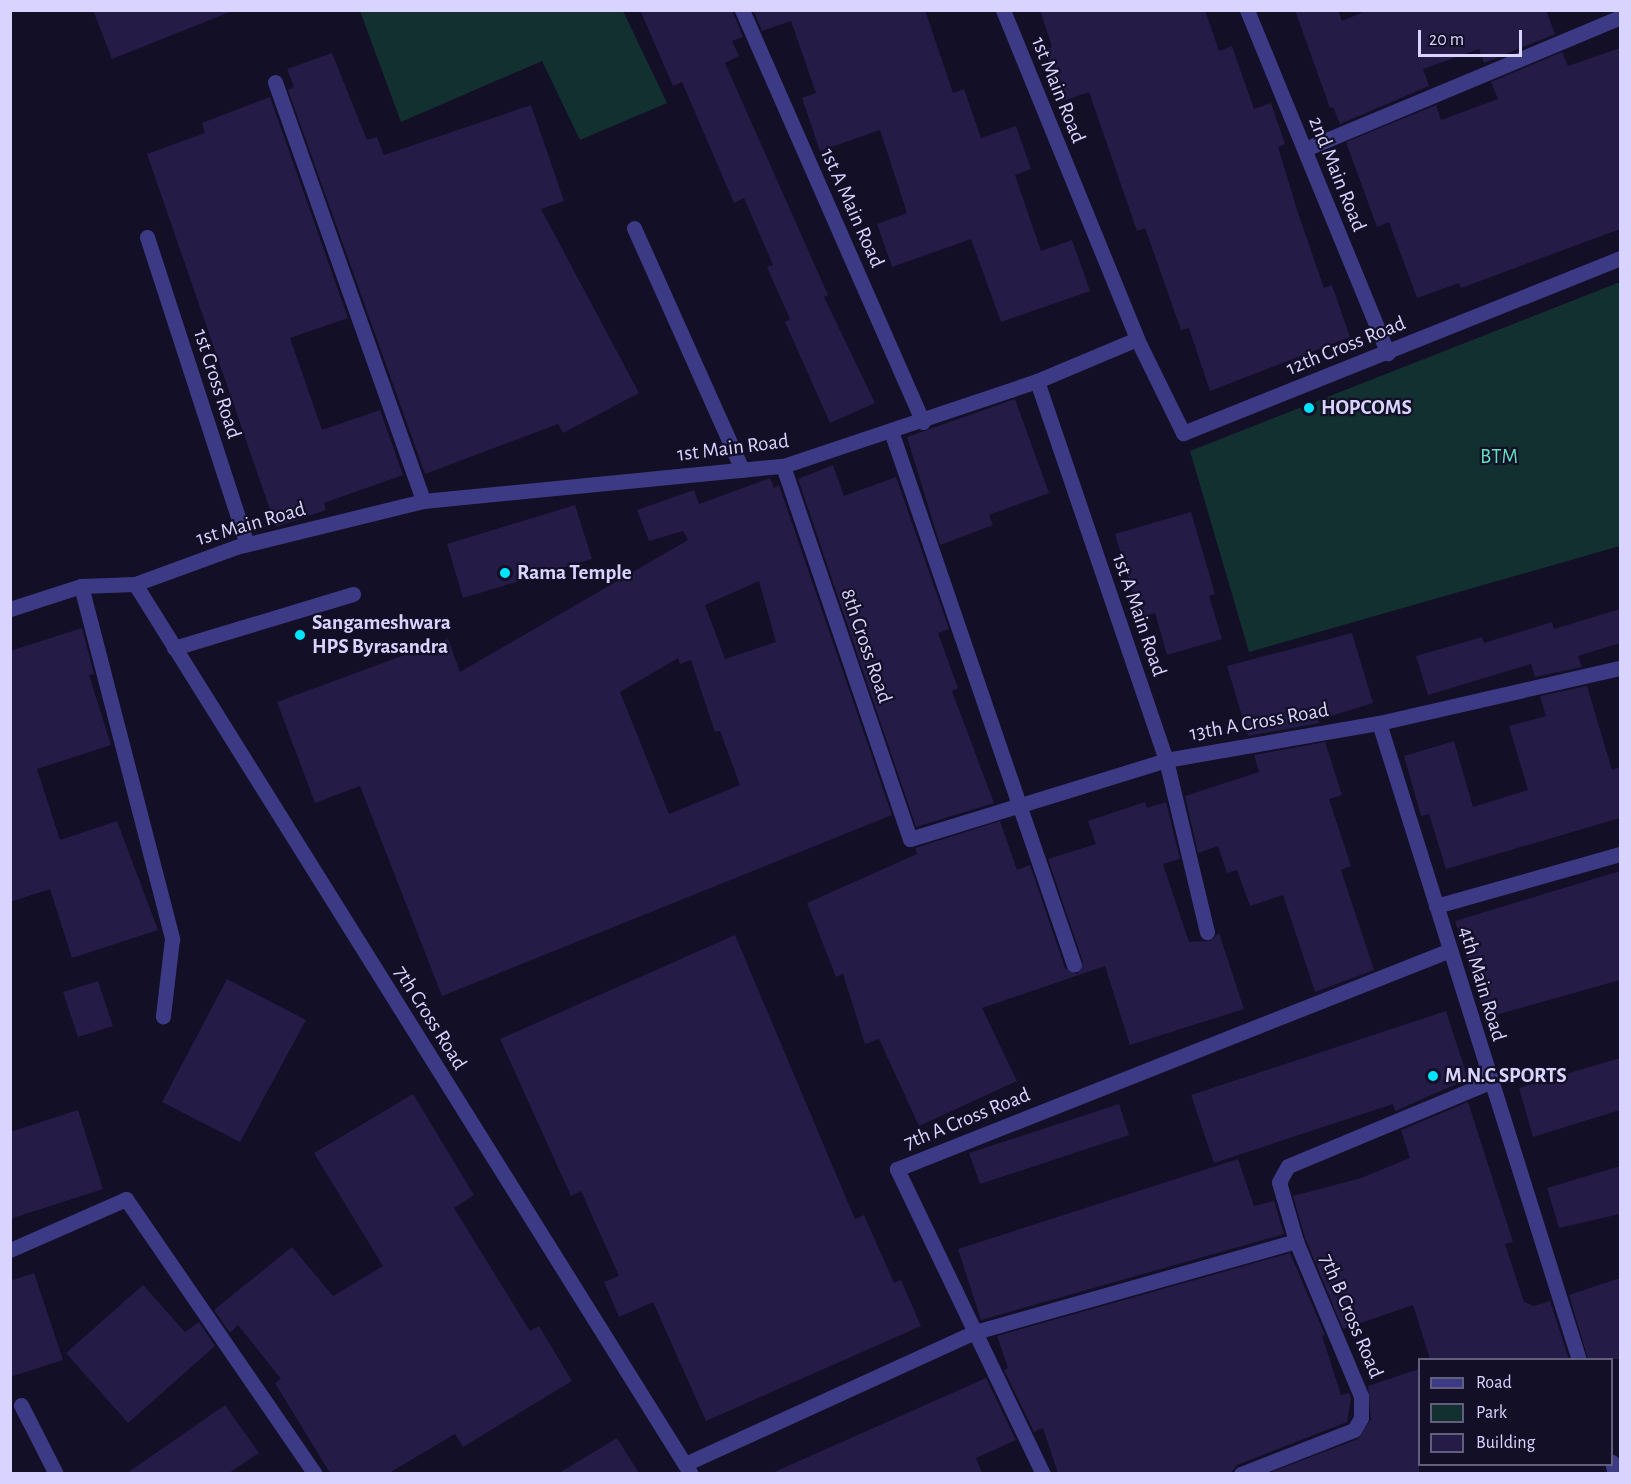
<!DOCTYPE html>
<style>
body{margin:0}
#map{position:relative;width:1631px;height:1484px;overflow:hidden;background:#130f26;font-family:"Alegreya Sans",sans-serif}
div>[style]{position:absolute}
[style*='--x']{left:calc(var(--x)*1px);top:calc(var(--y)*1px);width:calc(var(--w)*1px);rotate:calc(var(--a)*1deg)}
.green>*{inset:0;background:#12302f}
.building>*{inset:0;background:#241b47}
.minor>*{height:15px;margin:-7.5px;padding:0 7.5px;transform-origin:7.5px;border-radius:7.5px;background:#3d3a85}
.dots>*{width:16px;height:16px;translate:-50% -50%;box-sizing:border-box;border:3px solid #130f26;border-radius:50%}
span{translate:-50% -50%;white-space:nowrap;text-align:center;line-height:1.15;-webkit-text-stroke:4.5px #130f26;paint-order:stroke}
.street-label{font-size:21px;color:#d9d4ff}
.poi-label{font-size:21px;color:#d9d4ff;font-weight:700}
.left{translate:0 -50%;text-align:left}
.park-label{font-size:21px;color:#5fe0c0}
.frame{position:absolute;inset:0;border:12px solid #d9d4ff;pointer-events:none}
.legend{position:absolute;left:1418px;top:1358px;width:195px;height:108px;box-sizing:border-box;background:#130f26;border:2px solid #625e7d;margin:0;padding:8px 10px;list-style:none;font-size:18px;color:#d9d4ff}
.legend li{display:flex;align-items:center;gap:12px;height:30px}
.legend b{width:30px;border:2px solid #625e7d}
.scale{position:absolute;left:1418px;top:30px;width:104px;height:27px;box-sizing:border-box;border:3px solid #d9d4ff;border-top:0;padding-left:8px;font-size:18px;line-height:21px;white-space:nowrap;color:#d9d4ff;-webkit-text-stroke:4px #130f26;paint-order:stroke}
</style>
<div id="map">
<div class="green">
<i style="clip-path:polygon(360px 11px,623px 11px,667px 103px,580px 140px,542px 61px,401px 122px)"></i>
<i style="clip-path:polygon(1620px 282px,1620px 546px,1249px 652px,1190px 451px)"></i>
</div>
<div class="building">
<i style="clip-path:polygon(93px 10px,230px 10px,230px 12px,112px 59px)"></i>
<i style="clip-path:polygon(640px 10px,732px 10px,743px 37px,732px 41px,739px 56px,725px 63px,828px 295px,824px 297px,875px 403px,830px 423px,785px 322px,790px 319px,767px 267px,773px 265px,744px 198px,734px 203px,682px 82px,673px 86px)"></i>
<i style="clip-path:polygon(753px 10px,925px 10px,953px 93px,964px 89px,981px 138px,1016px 126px,1031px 169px,1015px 175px,1041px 251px,1072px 240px,1090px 291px,1001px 322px,971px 239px,892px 267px,877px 224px,907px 213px,880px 130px,820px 151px,802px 98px,816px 93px,791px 21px,762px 31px)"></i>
<i style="clip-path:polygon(1040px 10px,1205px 10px,1219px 51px,1232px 46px,1254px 109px,1271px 103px,1285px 144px,1278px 147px,1298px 213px,1324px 288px,1332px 285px,1350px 337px,1210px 391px,1189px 328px,1181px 330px,1145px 228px,1137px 231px,1089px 92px,1063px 101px,1045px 50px,1052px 47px)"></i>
<i style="clip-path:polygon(1295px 10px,1338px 10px,1342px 21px,1368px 10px,1546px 10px,1555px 34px,1484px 63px,1479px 49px,1423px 69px,1429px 86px,1340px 124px,1333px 107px,1330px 108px)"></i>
<i style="clip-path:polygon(1620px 48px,1620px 229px,1461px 288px,1459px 283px,1417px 298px,1389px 222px,1377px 227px,1346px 142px,1436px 105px,1441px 120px,1498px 99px,1491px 82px,1562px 52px,1568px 66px)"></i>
<i style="clip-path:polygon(332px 53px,367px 140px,377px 137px,384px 155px,531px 105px,564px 201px,541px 209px,639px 393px,563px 433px,558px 424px,425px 474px,288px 90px,294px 87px,287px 69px)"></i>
<i style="clip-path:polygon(270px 97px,348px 318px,290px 338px,322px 430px,380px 410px,403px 475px,324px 503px,326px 510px,276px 527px,147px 154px,205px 133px,202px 123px)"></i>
<i style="clip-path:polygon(1015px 399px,1049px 493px,989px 515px,993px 525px,940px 545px,907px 437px)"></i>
<i style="clip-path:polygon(833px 465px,844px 496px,896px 477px,949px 629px,938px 633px,958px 688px,952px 691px,994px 803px,916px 827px,798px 479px)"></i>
<i style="clip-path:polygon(evenodd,770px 478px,774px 488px,779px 485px,892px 815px,442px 996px,360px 786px,315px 803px,277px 702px,448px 639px,460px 672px,688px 540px,683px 531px,649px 541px,637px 510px,694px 490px,699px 504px,770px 478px,759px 581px,776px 642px,725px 659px,705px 605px,759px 581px,770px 478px,678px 658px,680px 664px,691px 660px,715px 732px,720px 731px,740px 785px,669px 814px,620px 692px,678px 658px)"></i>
<i style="clip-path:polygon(575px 505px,592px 559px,463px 598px,447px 544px)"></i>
<i style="clip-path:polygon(1191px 512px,1215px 594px,1209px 596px,1222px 639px,1167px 655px,1155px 613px,1140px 617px,1115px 534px)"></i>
<i style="clip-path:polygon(1620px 609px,1620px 643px,1578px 656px,1582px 667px,1535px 677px,1531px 664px,1428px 695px,1416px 656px,1482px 637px,1484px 643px,1552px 622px,1554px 629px)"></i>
<i style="clip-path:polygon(82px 628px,94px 674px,89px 675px,111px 745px,37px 769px,60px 840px,117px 821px,158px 930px,72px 958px,50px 889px,10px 902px,10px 651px)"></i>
<i style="clip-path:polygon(1352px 633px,1373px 703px,1318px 720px,1319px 723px,1248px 736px,1227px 666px)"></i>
<i style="clip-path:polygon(1587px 686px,1612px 770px,1620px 767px,1620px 818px,1446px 869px,1429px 814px,1421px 816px,1404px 756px,1454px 741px,1473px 807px,1528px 790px,1509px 726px,1546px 716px,1540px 696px)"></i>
<i style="clip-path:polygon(1325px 742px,1342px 795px,1329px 799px,1351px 866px,1341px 870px,1374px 970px,1315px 992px,1283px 895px,1250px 906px,1237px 870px,1227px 873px,1218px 846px,1198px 853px,1185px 796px,1259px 772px,1254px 755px)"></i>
<i style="clip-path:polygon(1145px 802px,1147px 808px,1166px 802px,1180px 859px,1163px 864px,1189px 942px,1210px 941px,1219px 933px,1244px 1009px,1130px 1045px,1105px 966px,982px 1008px,1017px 1081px,919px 1126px,879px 1039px,865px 1044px,843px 974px,836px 977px,807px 903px,917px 854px,915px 848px,1000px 821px,1017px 870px,1030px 865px,1065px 968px,1077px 974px,1083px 962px,1048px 859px,1096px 844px,1088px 821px)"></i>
<i style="clip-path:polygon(1620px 871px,1620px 980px,1485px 1018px,1455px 921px)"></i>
<i style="clip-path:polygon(735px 935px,855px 1219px,864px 1215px,894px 1283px,901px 1280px,921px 1326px,706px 1421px,653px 1302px,619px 1317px,604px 1282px,619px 1276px,581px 1191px,571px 1196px,500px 1039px)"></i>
<i style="clip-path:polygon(227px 979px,306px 1020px,240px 1142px,162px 1102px)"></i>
<i style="clip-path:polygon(98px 981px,113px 1026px,78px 1037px,63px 992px)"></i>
<i style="clip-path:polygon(1446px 1011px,1468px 1079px,1395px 1111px,1393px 1104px,1214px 1163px,1191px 1095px)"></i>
<i style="clip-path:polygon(1620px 1058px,1620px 1110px,1533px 1137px,1519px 1088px)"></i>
<i style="clip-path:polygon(413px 1094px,474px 1195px,454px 1208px,530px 1331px,539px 1326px,572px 1381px,463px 1447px,455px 1434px,389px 1473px,330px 1473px,275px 1383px,281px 1379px,238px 1325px,230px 1333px,214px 1310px,292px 1247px,333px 1296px,383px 1266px,314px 1153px)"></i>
<i style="clip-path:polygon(1468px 1102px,1513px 1242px,1505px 1244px,1524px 1302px,1534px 1306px,1550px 1301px,1569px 1359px,1430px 1359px,1413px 1305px,1343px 1329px,1305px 1238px,1293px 1196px,1361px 1178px,1410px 1158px,1401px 1130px)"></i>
<i style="clip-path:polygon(1119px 1104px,1129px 1135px,980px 1184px,969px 1153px)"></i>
<i style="clip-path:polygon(78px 1110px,103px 1189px,10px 1219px,10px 1132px)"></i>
<i style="clip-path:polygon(1238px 1159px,1254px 1206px,1274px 1201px,1284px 1234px,981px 1320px,958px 1249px)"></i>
<i style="clip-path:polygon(1620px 1166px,1620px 1214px,1559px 1228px,1547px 1188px)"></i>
<i style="clip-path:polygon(1290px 1253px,1325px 1335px,1322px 1336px,1341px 1395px,1349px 1393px,1351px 1398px,1347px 1422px,1237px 1465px,1231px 1473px,1058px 1473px,1043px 1428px,1034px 1432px,1004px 1370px,1008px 1368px,997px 1336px)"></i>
<i style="clip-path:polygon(34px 1273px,63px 1360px,10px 1377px,10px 1281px)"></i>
<i style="clip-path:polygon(1620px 1278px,1620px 1359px,1588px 1359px,1569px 1295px)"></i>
<i style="clip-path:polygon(143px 1285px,185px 1332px,199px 1322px,215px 1346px,128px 1423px,66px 1353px)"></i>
<i style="clip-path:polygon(1419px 1369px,1419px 1473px,1269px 1473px,1358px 1439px,1371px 1419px,1368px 1386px)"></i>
<i style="clip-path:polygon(986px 1378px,1016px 1440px,976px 1458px,982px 1473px,772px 1473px)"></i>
<i style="clip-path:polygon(225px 1405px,259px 1453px,229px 1473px,127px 1473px)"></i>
<i style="clip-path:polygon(617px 1438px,639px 1473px,559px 1473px)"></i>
</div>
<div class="minor">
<i style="--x:742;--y:10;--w:450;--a:66.3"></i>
<i style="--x:1003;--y:10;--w:355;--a:67.8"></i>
<i style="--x:1137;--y:339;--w:105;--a:63.9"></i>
<i style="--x:1183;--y:433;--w:471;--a:-21.8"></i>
<i style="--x:1247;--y:10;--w:371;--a:67.7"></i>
<i style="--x:275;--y:82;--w:444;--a:70.5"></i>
<i style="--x:1305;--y:149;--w:342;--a:-22.7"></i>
<i style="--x:634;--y:228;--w:265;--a:65.9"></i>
<i style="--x:147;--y:237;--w:323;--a:72"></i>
<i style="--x:1037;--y:381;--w:400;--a:71.2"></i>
<i style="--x:1166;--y:760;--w:177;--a:76.6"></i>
<i style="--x:891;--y:431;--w:564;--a:71.08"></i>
<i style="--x:783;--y:466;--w:394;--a:71.2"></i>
<i style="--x:910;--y:839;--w:268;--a:-17.1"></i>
<i style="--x:1166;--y:760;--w:216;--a:-9.9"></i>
<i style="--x:1379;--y:723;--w:247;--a:-12.9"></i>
<i style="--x:135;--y:584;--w:1049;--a:58.01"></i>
<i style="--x:81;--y:586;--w:365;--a:75.5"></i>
<i style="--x:172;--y:939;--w:78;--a:96.7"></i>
<i style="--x:10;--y:609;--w:75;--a:-17.9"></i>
<i style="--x:81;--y:586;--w:54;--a:-2.1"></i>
<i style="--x:135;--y:584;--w:108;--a:-20.1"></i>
<i style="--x:236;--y:547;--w:193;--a:-13.8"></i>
<i style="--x:423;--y:501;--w:362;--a:-5.6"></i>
<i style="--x:783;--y:466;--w:268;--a:-18.5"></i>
<i style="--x:1037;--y:381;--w:108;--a:-22.8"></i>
<i style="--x:174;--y:648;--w:187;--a:-16.8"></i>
<i style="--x:1379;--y:723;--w:668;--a:72.57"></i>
<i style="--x:1436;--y:906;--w:191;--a:-15.8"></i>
<i style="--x:10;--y:1250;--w:127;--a:-23.7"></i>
<i style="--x:126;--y:1199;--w:334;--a:55.5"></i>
<i style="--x:21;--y:1405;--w:77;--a:63.1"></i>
<i style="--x:1612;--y:1462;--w:12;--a:76"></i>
<i style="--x:685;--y:1464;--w:319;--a:-24.5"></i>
<i style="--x:975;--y:1332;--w:181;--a:-115.6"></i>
<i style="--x:897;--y:1169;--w:595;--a:-21.6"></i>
<i style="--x:1043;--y:1474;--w:157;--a:-115.6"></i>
<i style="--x:975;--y:1332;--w:334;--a:-15.8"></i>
<i style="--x:1296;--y:1241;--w:61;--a:-106.1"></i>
<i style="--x:1279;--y:1182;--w:18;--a:-61"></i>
<i style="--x:1288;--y:1166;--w:219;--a:-22.6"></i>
<i style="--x:1241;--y:1474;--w:121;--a:-21.3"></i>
<i style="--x:1354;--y:1430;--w:14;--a:-60"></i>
<i style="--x:1361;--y:1418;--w:22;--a:-90"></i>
<i style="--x:1361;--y:1396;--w:168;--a:-112.8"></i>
</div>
<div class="dots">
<i style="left:1309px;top:408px;background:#00e5ff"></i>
<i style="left:505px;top:573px;background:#00e5ff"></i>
<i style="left:300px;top:635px;background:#00e5ff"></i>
<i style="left:1433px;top:1076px;background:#00e5ff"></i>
</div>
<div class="street-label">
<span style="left:1058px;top:90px;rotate:68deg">1st Main Road</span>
<span style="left:1337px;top:174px;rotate:68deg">2nd Main Road</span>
<span style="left:852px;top:208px;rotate:66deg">1st A Main Road</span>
<span style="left:1346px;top:346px;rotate:-22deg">12th Cross Road</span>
<span style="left:217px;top:384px;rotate:72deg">1st Cross Road</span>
<span style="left:733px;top:448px;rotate:-7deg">1st Main Road</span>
<span style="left:251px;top:524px;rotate:-16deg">1st Main Road</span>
<span style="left:1139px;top:615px;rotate:71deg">1st A Main Road</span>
<span style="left:866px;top:646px;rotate:71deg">8th Cross Road</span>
<span style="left:1259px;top:722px;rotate:-10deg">13th A Cross Road</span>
<span style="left:1482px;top:984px;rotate:73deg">4th Main Road</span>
<span style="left:430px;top:1018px;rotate:58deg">7th Cross Road</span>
<span style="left:967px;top:1119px;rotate:-22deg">7th A Cross Road</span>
<span style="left:1351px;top:1316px;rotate:67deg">7th B Cross Road</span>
</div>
<div class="poi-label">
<span class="left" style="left:1321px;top:408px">HOPCOMS</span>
<span class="left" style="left:517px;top:573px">Rama Temple</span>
<span class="left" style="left:312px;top:635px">Sangameshwara<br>HPS Byrasandra</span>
<span class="left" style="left:1445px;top:1076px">M.N.C SPORTS</span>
</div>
<div class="park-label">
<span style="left:1499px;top:457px">BTM</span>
</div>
<div class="frame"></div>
<ul class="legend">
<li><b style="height:8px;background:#3d3a85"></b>Road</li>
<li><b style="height:16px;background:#12302f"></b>Park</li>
<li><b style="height:16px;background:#241b47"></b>Building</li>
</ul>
<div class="scale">20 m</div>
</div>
